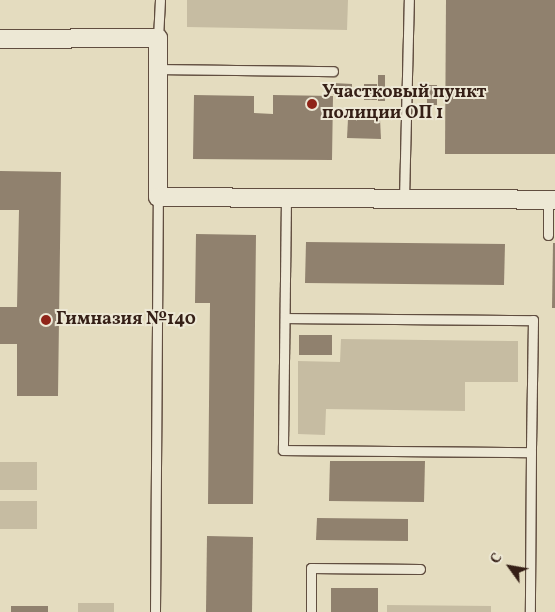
<!DOCTYPE html>
<meta charset="utf-8">
<style>
body{margin:0}
#map{position:relative;width:555px;height:612px;overflow:hidden;background:#e4dcbf;font-family:Vollkorn,serif}
div>[style]{position:absolute}
[style*='--x']{left:calc(var(--x)*1px);top:calc(var(--y)*1px);width:calc(var(--w)*1px);rotate:calc(var(--a)*1deg)}
.green>*{inset:0;background:#c6bca2}
.building>*{inset:0;background:#90816e}
.roads{filter:drop-shadow(1px 0 #614e40) drop-shadow(-1px 0 #614e40) drop-shadow(0 1px #614e40) drop-shadow(0 -1px #614e40)}
.lane>*{height:9px;margin:-4.5px;padding:0 4.5px;transform-origin:4.5px;border-radius:4.5px;background:#ede8d5}
.street>*{height:18px;margin:-9px;padding:0 9px;transform-origin:9px;border-radius:9px;background:#ede8d5}
.dots>*{width:14px;height:14px;translate:-50% -50%;box-sizing:border-box;border:2px solid #ede8d5;border-radius:50%}
span{translate:-50% -50%;white-space:nowrap;text-align:center;line-height:1.15;-webkit-text-stroke:4px #ede8d5;paint-order:stroke}
.poi-label{font-size:18px;color:#351f16;font-weight:700}
.left{translate:0 -50%;text-align:left}
.north{position:absolute;left:485px;top:542px;width:50px;height:50px;-webkit-text-stroke:4px #ede8d5;paint-order:stroke;rotate:302deg;font-size:14px;font-weight:700;line-height:20px;text-align:center;color:#351f16}
.north::after{content:'';display:block;margin:auto;width:18px;height:22px;background:#351f16;clip-path:polygon(50% 0,100% 100%,50% 72%,0 100%)}
</style>
<div id="map">
<div class="green">
<i style="clip-path:polygon(187px 0,348px 0,347px 30px,187px 27px)"></i>
<i style="clip-path:polygon(341px 339px,518px 341px,518px 382px,465px 382px,465px 411px,326px 409px,325px 435px,298px 434px,298px 361px,340px 362px)"></i>
<i style="clip-path:polygon(0 462px,37px 462px,37px 490px,0 490px)"></i>
<i style="clip-path:polygon(0 501px,37px 501px,37px 529px,0 529px)"></i>
<i style="clip-path:polygon(78px 603px,114px 603px,114px 612px,78px 612px)"></i>
<i style="clip-path:polygon(387px 605px,491px 606px,491px 612px,387px 612px)"></i>
</div>
<div class="building">
<i style="clip-path:polygon(446px 0,555px 0,555px 154px,445px 154px)"></i>
<i style="clip-path:polygon(378px 75px,385px 75px,385px 101px,378px 101px)"></i>
<i style="clip-path:polygon(333px 83px,352px 84px,352px 95px,333px 95px)"></i>
<i style="clip-path:polygon(364px 84px,377px 84px,377px 100px,364px 100px)"></i>
<i style="clip-path:polygon(427px 85px,437px 85px,437px 105px,427px 105px)"></i>
<i style="clip-path:polygon(194px 95px,254px 96px,254px 113px,273px 114px,273px 95px,333px 96px,332px 160px,193px 159px)"></i>
<i style="clip-path:polygon(348px 119px,380px 119px,381px 139px,347px 138px)"></i>
<i style="clip-path:polygon(0 171px,61px 172px,58px 396px,17px 396px,17px 344px,0 344px,0 307px,17px 307px,19px 210px,0 210px)"></i>
<i style="clip-path:polygon(196px 234px,256px 235px,253px 504px,208px 504px,210px 303px,195px 303px)"></i>
<i style="clip-path:polygon(306px 242px,505px 244px,504px 285px,305px 283px)"></i>
<i style="clip-path:polygon(553px 243px,555px 243px,555px 308px,552px 308px)"></i>
<i style="clip-path:polygon(299px 335px,332px 335px,332px 355px,299px 355px)"></i>
<i style="clip-path:polygon(330px 461px,425px 461px,424px 502px,329px 501px)"></i>
<i style="clip-path:polygon(317px 518px,408px 519px,408px 541px,316px 540px)"></i>
<i style="clip-path:polygon(207px 536px,253px 537px,252px 612px,206px 612px)"></i>
<i style="clip-path:polygon(331px 588px,378px 588px,378px 612px,331px 612px)"></i>
<i style="clip-path:polygon(11px 606px,48px 606px,48px 612px,11px 612px)"></i>
</div>
<div class="roads">
<div class="lane">
<i style="--x:158;--y:38;--w:38;--a:-87"></i>
<i style="--x:159;--y:69;--w:174;--a:0.7"></i>
<i style="--x:286;--y:198;--w:252;--a:90.7"></i>
<i style="--x:283;--y:450;--w:248;--a:0.5"></i>
<i style="--x:531;--y:452;--w:160;--a:90.4"></i>
<i style="--x:404;--y:199;--w:199;--a:-88.6"></i>
<i style="--x:548;--y:235;--w:35;--a:-90"></i>
<i style="--x:285;--y:318;--w:248;--a:0.5"></i>
<i style="--x:533;--y:320;--w:132;--a:90.9"></i>
<i style="--x:155;--y:612;--w:415;--a:-89.6"></i>
<i style="--x:311;--y:612;--w:44;--a:-90"></i>
<i style="--x:311;--y:568;--w:109;--a:0.5"></i>
</div>
<div class="street">
<i style="--x:0;--y:39;--w:158;--a:-0.4"></i>
<i style="--x:158;--y:38;--w:159;--a:90"></i>
<i style="--x:158;--y:197;--w:397;--a:0.4"></i>
</div>
</div>
<div class="dots">
<i style="left:312px;top:104px;background:#8f2418"></i>
<i style="left:46px;top:320px;background:#8f2418"></i>
</div>
<div class="poi-label">
<span class="left" style="left:322px;top:104px">Участковый пункт<br>полиции ОП 1</span>
<span class="left" style="left:56px;top:320px">Гимназия №140</span>
</div>
<div class="north">С</div>
</div>
